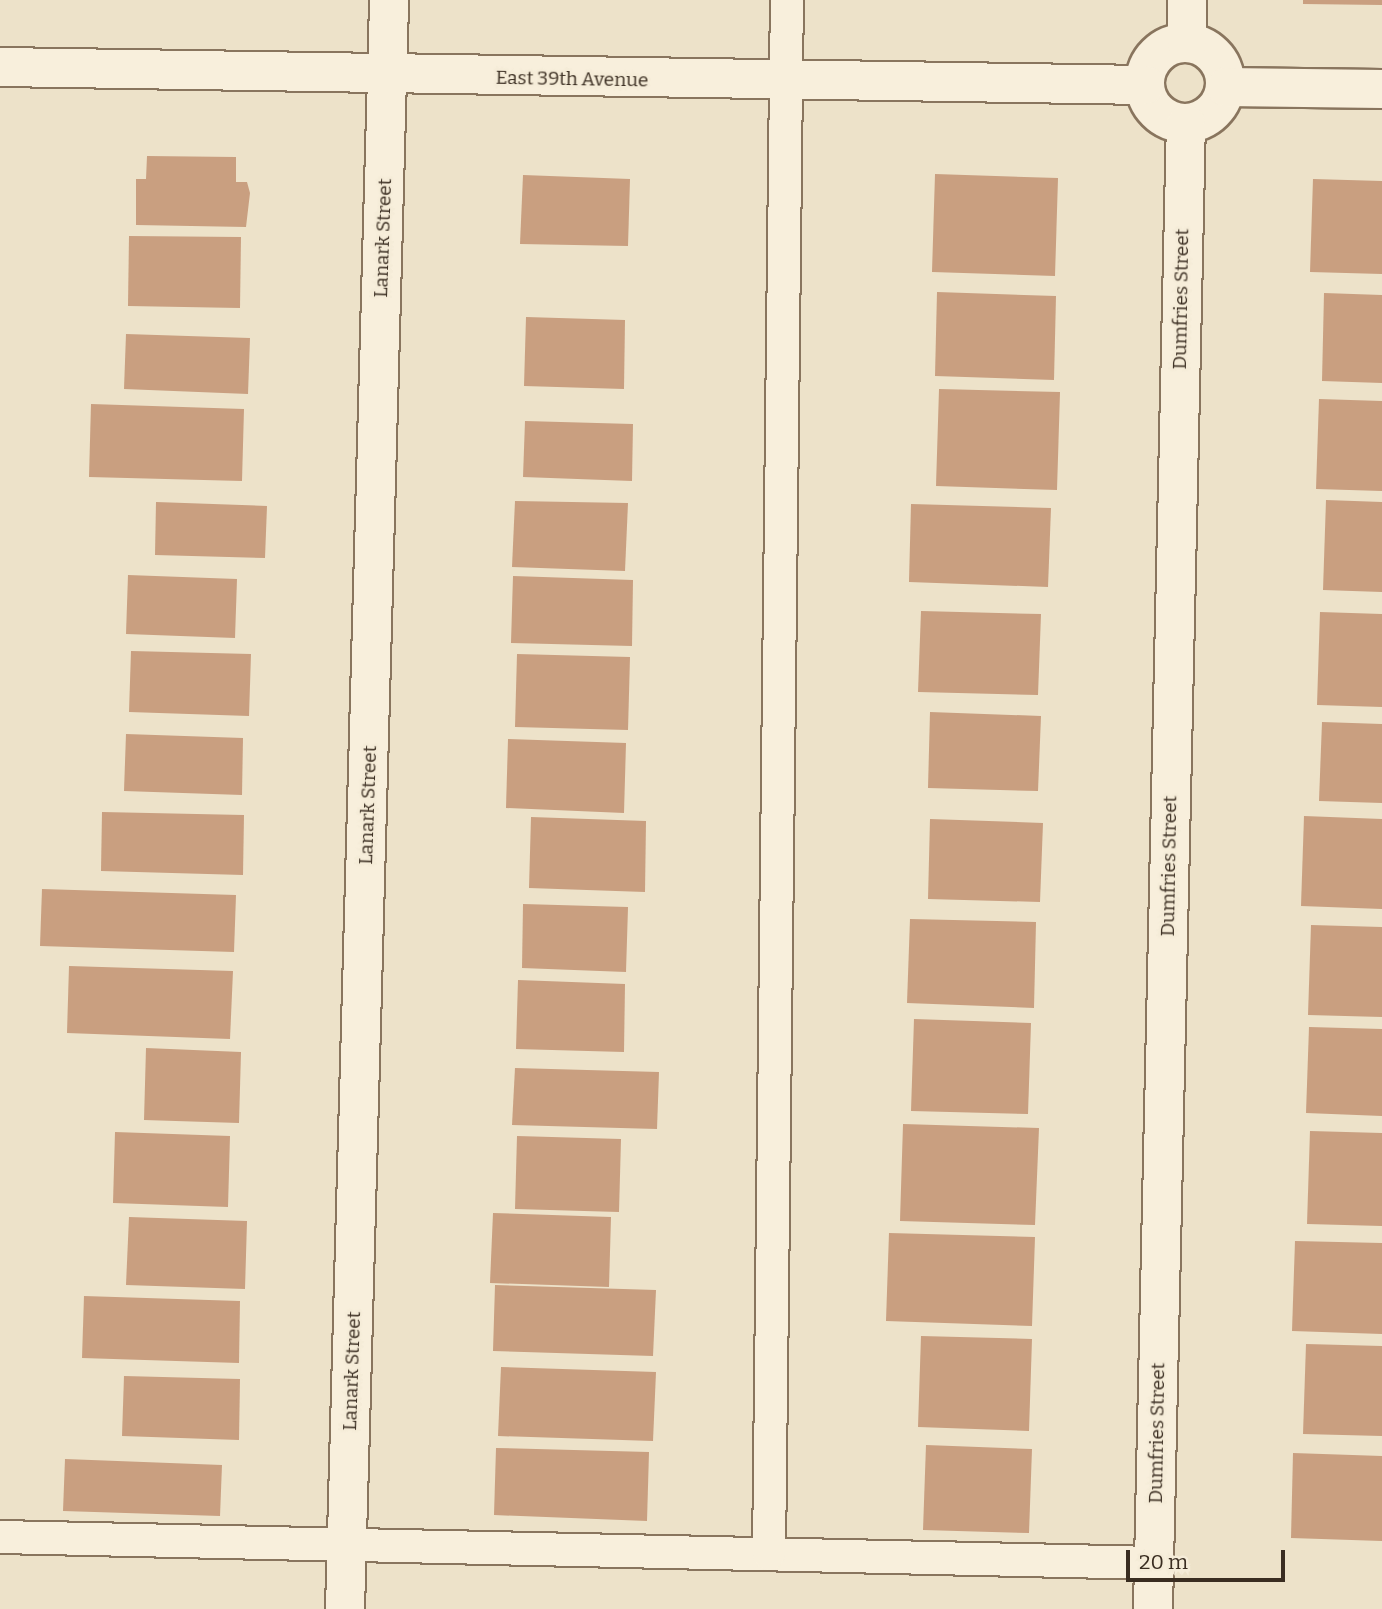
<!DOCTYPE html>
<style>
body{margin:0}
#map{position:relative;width:1382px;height:1609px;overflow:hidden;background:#ede2c9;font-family:Bitter,serif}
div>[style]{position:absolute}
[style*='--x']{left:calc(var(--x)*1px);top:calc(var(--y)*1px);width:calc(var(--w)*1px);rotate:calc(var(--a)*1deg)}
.building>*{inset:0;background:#c99f80}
.roads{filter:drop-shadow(2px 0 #89755e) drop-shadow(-2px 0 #89755e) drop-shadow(0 2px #89755e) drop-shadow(0 -2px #89755e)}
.service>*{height:32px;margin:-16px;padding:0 16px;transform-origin:16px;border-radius:16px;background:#f8efdc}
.minor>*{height:38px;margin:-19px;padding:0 19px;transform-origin:19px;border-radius:19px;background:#f8efdc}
.minor>.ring{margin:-19px;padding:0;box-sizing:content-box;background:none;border:38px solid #f8efdc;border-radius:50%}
span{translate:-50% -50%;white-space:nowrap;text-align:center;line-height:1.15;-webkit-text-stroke:5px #f5ecd8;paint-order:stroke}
.street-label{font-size:19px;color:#3a2d21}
.scale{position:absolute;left:1126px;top:1550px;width:159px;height:32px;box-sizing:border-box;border:4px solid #3a2d21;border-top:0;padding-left:9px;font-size:21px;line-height:24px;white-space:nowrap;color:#3a2d21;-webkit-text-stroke:5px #f5ecd8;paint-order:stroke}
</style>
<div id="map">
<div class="building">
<i style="clip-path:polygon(1303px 0,1382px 0,1382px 5px,1303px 4px)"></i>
<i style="clip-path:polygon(147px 156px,236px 157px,236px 182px,247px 182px,250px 193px,246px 227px,136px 225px,136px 179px,146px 179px)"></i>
<i style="clip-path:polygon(935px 174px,1058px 178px,1055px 276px,932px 272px)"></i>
<i style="clip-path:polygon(523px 175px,630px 179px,628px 246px,520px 244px)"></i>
<i style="clip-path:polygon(1313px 179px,1382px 181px,1382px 274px,1310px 272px)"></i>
<i style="clip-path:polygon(129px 236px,241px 237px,240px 308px,128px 306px)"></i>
<i style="clip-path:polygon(937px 292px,1056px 296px,1054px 380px,935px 376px)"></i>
<i style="clip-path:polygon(1324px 293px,1382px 295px,1382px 383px,1322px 381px)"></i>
<i style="clip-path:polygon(526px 317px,625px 320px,624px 389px,524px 386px)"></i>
<i style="clip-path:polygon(126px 334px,250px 338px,248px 394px,124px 389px)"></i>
<i style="clip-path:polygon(939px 389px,1060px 392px,1057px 490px,936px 486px)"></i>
<i style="clip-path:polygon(1319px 399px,1382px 401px,1382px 491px,1316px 489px)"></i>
<i style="clip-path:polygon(91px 404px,244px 409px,242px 481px,89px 477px)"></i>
<i style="clip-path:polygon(525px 421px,633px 424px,632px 481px,523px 477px)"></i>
<i style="clip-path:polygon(1326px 500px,1382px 502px,1382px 592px,1323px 590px)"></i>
<i style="clip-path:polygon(515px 501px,628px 503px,625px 571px,512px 567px)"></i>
<i style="clip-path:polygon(156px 502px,267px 506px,265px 558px,155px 555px)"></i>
<i style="clip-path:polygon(911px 504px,1051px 508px,1048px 587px,909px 582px)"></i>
<i style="clip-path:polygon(128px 575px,237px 579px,235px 638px,126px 634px)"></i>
<i style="clip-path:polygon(513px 576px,633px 580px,632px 646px,511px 643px)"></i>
<i style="clip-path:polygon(921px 611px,1041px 614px,1038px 695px,918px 692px)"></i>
<i style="clip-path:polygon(1320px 612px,1382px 614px,1382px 707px,1317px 705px)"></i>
<i style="clip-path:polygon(131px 651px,251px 654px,249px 716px,129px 712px)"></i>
<i style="clip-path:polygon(517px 654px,630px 657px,628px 730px,515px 727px)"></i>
<i style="clip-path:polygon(930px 712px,1041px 716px,1038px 791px,928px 788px)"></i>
<i style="clip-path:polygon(1322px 722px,1382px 724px,1382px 803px,1319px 801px)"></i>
<i style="clip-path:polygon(126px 734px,243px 738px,242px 795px,124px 791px)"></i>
<i style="clip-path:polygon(508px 739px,626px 743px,624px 813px,506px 808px)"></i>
<i style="clip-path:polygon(102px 812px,244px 815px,243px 875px,101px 871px)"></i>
<i style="clip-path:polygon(1304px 816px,1382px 819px,1382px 909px,1301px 906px)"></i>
<i style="clip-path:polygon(531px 817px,646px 821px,645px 892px,529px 888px)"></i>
<i style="clip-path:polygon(930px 819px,1043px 823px,1040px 902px,928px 899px)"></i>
<i style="clip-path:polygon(42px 889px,236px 895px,234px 952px,40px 946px)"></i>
<i style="clip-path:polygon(523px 904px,628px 907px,626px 972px,522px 968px)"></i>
<i style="clip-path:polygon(910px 919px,1036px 922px,1034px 1008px,907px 1003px)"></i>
<i style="clip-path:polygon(1311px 925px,1382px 927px,1382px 1017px,1308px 1015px)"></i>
<i style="clip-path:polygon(69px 966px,233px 971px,230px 1039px,67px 1033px)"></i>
<i style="clip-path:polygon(518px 980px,625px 984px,624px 1052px,516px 1049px)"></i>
<i style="clip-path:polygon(914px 1019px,1031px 1023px,1028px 1114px,911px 1111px)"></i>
<i style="clip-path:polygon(1309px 1027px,1382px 1029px,1382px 1116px,1306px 1113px)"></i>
<i style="clip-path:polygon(146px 1048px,241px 1052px,239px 1123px,144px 1120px)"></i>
<i style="clip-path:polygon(515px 1068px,659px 1072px,657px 1129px,512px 1125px)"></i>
<i style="clip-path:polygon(903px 1124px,1039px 1128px,1035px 1225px,900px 1221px)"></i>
<i style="clip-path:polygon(1310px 1131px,1382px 1133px,1382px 1226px,1307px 1224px)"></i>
<i style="clip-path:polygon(115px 1132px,230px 1136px,228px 1207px,113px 1203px)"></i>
<i style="clip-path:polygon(517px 1136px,621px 1139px,619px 1212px,515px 1209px)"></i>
<i style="clip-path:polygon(493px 1213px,611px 1217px,609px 1287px,490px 1283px)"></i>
<i style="clip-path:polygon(129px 1217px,247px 1221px,245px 1289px,126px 1285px)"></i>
<i style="clip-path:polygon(889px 1233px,1035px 1237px,1032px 1326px,886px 1321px)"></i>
<i style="clip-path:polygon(1295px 1241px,1382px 1243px,1382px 1334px,1292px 1331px)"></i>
<i style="clip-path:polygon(495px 1285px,656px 1290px,653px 1356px,493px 1351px)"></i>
<i style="clip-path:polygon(84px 1296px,240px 1301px,239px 1363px,82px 1358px)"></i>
<i style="clip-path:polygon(921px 1336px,1032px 1339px,1029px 1431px,918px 1427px)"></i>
<i style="clip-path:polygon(1306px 1344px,1382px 1346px,1382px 1436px,1303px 1434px)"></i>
<i style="clip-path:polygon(501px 1367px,656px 1372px,653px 1441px,498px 1436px)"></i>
<i style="clip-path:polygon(124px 1376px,240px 1379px,239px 1440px,122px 1436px)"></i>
<i style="clip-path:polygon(926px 1445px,1032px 1449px,1029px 1533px,923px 1530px)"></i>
<i style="clip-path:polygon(496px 1448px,649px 1452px,647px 1521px,494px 1515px)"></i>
<i style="clip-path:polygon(1293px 1453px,1382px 1456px,1382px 1541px,1291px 1538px)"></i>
<i style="clip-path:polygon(65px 1459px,222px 1465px,220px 1516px,63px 1511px)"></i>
</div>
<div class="roads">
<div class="service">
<i style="--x:0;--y:1537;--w:1155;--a:1.29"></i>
<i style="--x:769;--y:1554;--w:1554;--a:-89.34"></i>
</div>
<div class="minor">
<i class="ring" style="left:1145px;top:43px;width:42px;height:42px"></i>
<i style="--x:1187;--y:43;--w:43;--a:-90"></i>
<i style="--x:0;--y:67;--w:1145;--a:0.9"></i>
<i style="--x:1226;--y:87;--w:156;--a:0.7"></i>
<i style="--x:345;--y:1609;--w:1610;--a:-88.43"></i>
<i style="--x:1153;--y:1609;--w:1485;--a:-88.73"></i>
</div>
</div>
<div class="street-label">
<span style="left:572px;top:79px;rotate:1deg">East 39th Avenue</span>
<span style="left:383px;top:238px;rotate:-88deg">Lanark Street</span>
<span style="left:1181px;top:299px;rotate:-89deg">Dumfries Street</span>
<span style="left:368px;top:805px;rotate:-88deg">Lanark Street</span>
<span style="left:1169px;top:866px;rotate:-89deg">Dumfries Street</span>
<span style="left:352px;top:1371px;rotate:-88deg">Lanark Street</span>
<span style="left:1157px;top:1433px;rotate:-89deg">Dumfries Street</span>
</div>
<div class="scale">20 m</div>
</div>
